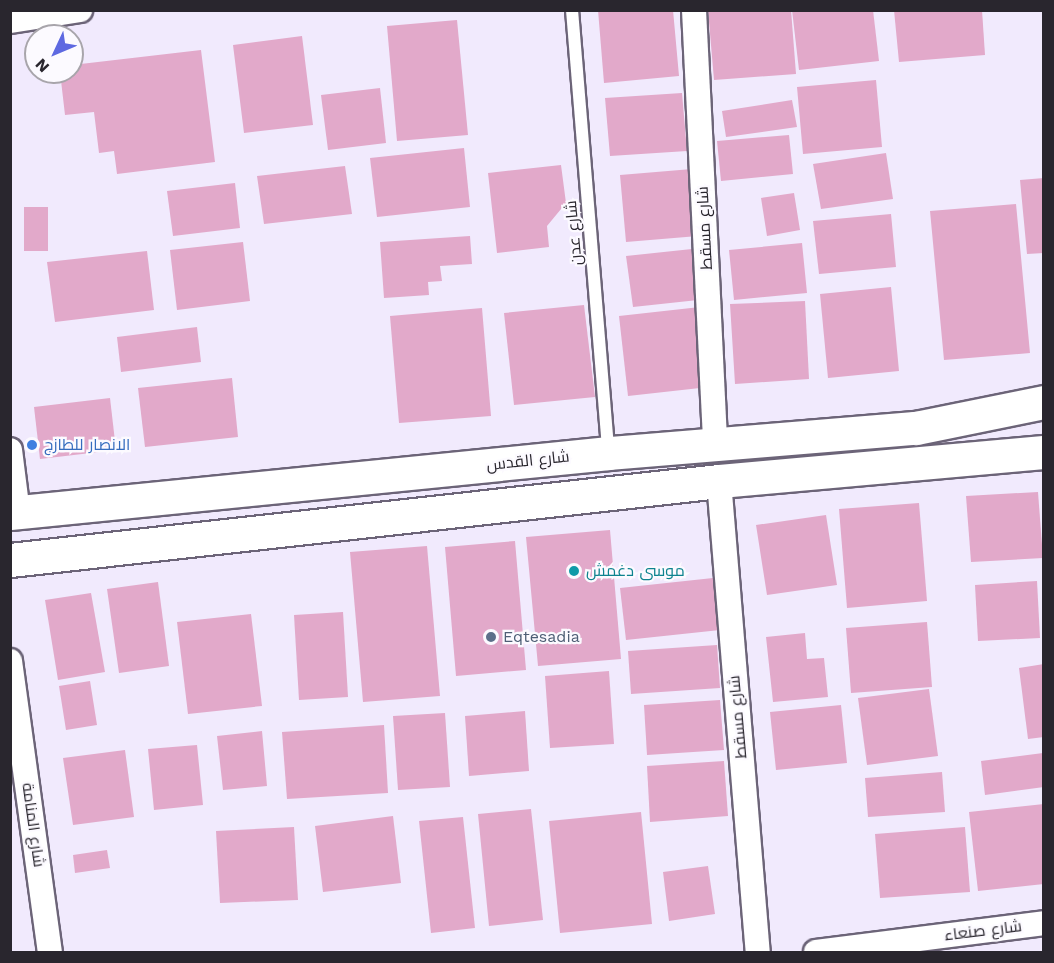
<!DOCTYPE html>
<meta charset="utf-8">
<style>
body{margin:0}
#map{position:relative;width:1054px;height:963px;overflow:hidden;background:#f1eafd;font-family:"Work Sans",Cairo,sans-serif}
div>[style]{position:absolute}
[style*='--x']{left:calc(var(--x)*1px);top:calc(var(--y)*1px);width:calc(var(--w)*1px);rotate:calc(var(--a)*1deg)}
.building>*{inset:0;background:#e2a9ca}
.roads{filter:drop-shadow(2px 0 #6c6478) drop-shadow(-2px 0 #6c6478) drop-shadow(0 2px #6c6478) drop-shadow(0 -2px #6c6478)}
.lane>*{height:12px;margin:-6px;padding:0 6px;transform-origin:6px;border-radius:6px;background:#fff}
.street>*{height:24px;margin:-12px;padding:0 12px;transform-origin:12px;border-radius:12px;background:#fff}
.secondary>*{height:33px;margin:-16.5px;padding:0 16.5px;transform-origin:16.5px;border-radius:16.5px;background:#fff}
.dots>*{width:16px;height:16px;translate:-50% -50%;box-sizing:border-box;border:3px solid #fcfaff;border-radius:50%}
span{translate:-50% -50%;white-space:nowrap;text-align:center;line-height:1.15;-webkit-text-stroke:4.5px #fcfaff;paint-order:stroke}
.street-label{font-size:16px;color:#29262e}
.shop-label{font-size:16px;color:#366cbe}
.left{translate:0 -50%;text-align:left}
.culture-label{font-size:16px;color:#0d838f}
.service-label{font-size:16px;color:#4e5e75}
.frame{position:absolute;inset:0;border:12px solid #29262e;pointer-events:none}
.north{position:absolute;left:24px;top:24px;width:60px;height:60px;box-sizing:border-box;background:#fcfaff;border:2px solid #a8a5ab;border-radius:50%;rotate:226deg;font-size:16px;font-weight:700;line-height:24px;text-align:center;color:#29262e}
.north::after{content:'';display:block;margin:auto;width:21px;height:27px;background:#5e69e1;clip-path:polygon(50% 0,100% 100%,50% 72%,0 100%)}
</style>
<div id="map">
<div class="building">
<i style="clip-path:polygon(598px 10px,673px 10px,679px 76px,604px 83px)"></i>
<i style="clip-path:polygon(708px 10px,791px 10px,796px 74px,714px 80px)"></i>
<i style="clip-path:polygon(792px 10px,873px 10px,879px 61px,799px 70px)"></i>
<i style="clip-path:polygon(894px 10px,982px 10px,985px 55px,899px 62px)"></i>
<i style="clip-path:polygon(457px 20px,468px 135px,397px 141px,387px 26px)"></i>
<i style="clip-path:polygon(302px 36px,313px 125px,244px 133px,233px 45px)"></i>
<i style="clip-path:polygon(201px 50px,215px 162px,117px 174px,114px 151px,99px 153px,94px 112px,65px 115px,60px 72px,72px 72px,72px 65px)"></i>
<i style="clip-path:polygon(876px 80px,882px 147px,803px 154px,797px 87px)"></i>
<i style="clip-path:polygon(380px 88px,386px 143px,328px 150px,321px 95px)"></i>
<i style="clip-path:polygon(682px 93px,687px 151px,610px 156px,605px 98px)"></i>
<i style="clip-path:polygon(792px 100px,797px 127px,726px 137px,722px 111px)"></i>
<i style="clip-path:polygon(789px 135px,793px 174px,721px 181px,717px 141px)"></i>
<i style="clip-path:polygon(464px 148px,470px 207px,377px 217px,370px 158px)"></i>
<i style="clip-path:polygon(886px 153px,893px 199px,821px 209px,813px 164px)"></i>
<i style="clip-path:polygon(561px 165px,566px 203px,547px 226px,549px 247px,497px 253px,488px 173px)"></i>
<i style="clip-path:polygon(345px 166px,352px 214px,264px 224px,257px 176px)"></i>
<i style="clip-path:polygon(692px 169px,698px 236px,626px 242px,620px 175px)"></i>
<i style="clip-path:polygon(1044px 178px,1044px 253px,1027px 254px,1020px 180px)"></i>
<i style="clip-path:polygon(235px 183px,240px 228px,173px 236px,167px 191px)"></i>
<i style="clip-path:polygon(794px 193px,800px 230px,767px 236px,761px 198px)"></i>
<i style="clip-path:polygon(1016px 204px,1030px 353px,944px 360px,930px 211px)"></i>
<i style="clip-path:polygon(24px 207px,48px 207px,48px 251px,24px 251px)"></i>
<i style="clip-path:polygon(891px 214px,896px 267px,819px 274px,813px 221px)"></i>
<i style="clip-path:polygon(470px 236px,472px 264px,440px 266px,442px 281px,428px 282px,429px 295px,384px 298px,380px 242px)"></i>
<i style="clip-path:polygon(243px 242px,250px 301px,177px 310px,170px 250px)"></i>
<i style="clip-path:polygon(802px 243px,807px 293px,734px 300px,729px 250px)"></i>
<i style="clip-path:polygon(692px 249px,698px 300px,633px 307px,626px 256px)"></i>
<i style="clip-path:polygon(147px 251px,154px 310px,55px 322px,47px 262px)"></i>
<i style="clip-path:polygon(891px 287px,899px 371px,828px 378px,820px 294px)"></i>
<i style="clip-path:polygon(805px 301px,809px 379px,735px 384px,730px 304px)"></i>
<i style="clip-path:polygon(584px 305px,595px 397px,514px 405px,504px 313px)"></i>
<i style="clip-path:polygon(700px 307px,709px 387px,628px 396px,619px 316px)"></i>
<i style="clip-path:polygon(482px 308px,491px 416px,399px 423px,390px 316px)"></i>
<i style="clip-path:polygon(197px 327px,201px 362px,121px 372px,117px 337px)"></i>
<i style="clip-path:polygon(232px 378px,238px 437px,145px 447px,138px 388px)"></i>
<i style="clip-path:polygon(110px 398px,116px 450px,40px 459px,34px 407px)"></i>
<i style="clip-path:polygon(1038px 492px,1043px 558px,971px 562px,966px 496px)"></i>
<i style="clip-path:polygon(919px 503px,927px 601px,847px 608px,839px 509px)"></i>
<i style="clip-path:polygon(826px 515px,837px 585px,767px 595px,756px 525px)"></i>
<i style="clip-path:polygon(610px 530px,621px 659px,538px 666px,526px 537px)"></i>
<i style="clip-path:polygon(515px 541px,526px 670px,456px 676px,445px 547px)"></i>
<i style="clip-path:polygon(427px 546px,440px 696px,363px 702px,350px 552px)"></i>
<i style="clip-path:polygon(713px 578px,720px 630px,626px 640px,620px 588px)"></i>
<i style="clip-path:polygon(1037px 581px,1040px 638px,978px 641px,975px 585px)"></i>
<i style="clip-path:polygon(158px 582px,169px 666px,119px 673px,107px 589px)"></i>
<i style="clip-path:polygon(91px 593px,105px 672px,58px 680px,45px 600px)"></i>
<i style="clip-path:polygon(343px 612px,348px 697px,299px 700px,294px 615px)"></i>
<i style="clip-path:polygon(251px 614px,262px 706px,188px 714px,177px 622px)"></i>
<i style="clip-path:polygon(927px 622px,932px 687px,851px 693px,846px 628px)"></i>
<i style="clip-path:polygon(805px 633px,807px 659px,824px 658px,828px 697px,773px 702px,766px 637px)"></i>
<i style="clip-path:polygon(717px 645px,720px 688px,631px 694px,628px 651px)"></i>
<i style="clip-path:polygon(1044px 664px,1044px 737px,1028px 739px,1019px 668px)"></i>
<i style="clip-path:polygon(609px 671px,614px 744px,550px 748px,545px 676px)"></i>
<i style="clip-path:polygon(90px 681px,97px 725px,66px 730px,59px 686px)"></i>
<i style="clip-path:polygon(929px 689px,938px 756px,867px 765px,858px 698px)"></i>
<i style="clip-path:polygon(720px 700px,724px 750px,647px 755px,644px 705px)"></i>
<i style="clip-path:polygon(841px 705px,847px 763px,776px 770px,770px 712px)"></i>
<i style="clip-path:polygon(525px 711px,529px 771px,469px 776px,465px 716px)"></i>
<i style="clip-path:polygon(445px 713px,450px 787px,398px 790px,393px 716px)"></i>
<i style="clip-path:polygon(384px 725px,388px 793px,287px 799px,282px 732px)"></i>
<i style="clip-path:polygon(262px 731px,267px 786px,223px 790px,217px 736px)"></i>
<i style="clip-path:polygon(197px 745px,203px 805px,154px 810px,148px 749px)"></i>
<i style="clip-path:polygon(125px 750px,134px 817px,73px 825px,63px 758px)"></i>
<i style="clip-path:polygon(1043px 753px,1044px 787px,985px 795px,981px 761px)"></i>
<i style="clip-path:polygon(724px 761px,728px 816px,650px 822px,647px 766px)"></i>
<i style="clip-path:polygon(942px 772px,945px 812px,868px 817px,865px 778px)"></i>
<i style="clip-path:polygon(1044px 804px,1044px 884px,978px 891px,969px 812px)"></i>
<i style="clip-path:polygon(531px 809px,543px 920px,489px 926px,478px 814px)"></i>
<i style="clip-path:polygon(641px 812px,652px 924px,560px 933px,549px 821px)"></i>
<i style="clip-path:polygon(393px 816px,401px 883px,323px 892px,315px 826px)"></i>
<i style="clip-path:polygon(463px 817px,475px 928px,431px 933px,419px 821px)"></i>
<i style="clip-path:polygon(294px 827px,298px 900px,220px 903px,216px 831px)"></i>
<i style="clip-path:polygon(965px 827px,970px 892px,880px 898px,875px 834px)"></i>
<i style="clip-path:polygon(107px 850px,110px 868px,75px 873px,73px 855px)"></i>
<i style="clip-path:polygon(708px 866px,715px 914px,669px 921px,663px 872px)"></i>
</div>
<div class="roads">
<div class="lane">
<i style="--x:572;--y:10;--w:443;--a:85.3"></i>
</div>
<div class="street">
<i style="--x:694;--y:10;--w:437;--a:87.2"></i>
<i style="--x:10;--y:21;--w:71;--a:-8.9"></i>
<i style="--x:10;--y:450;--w:64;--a:82.8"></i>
<i style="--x:719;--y:481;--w:473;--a:85.3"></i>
<i style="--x:10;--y:661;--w:294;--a:82.2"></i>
<i style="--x:816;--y:952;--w:230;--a:-7.2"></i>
</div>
<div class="secondary">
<i style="--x:10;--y:513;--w:602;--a:-5.72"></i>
<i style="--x:609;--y:453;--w:308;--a:-4.7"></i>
<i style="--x:916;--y:428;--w:131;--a:-11.5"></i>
<i style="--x:10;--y:560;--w:713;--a:-6.36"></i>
<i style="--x:719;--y:481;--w:326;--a:-5.1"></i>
</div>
</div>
<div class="dots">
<i style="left:32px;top:445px;background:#3f7fe0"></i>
<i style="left:574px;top:571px;background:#0f9aa8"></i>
<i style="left:491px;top:637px;background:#5c6f8a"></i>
</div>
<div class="street-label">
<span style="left:705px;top:228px;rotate:-93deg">شارع مسقط</span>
<span style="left:574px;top:233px;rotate:-95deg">شارع عدن</span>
<span style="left:528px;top:461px;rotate:-6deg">شارع القدس</span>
<span style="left:738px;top:717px;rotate:-95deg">شارع مسقط</span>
<span style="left:33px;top:825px;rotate:82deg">شارع المنامة</span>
<span style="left:983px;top:931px;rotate:-7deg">شارع صنعاء</span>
</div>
<div class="shop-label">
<span class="left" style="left:44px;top:445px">الانصار للطازج</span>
</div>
<div class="culture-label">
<span class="left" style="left:586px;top:571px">موسى دغمش</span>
</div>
<div class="service-label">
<span class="left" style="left:503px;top:637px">Eqtesadia</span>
</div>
<div class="frame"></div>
<div class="north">N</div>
</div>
